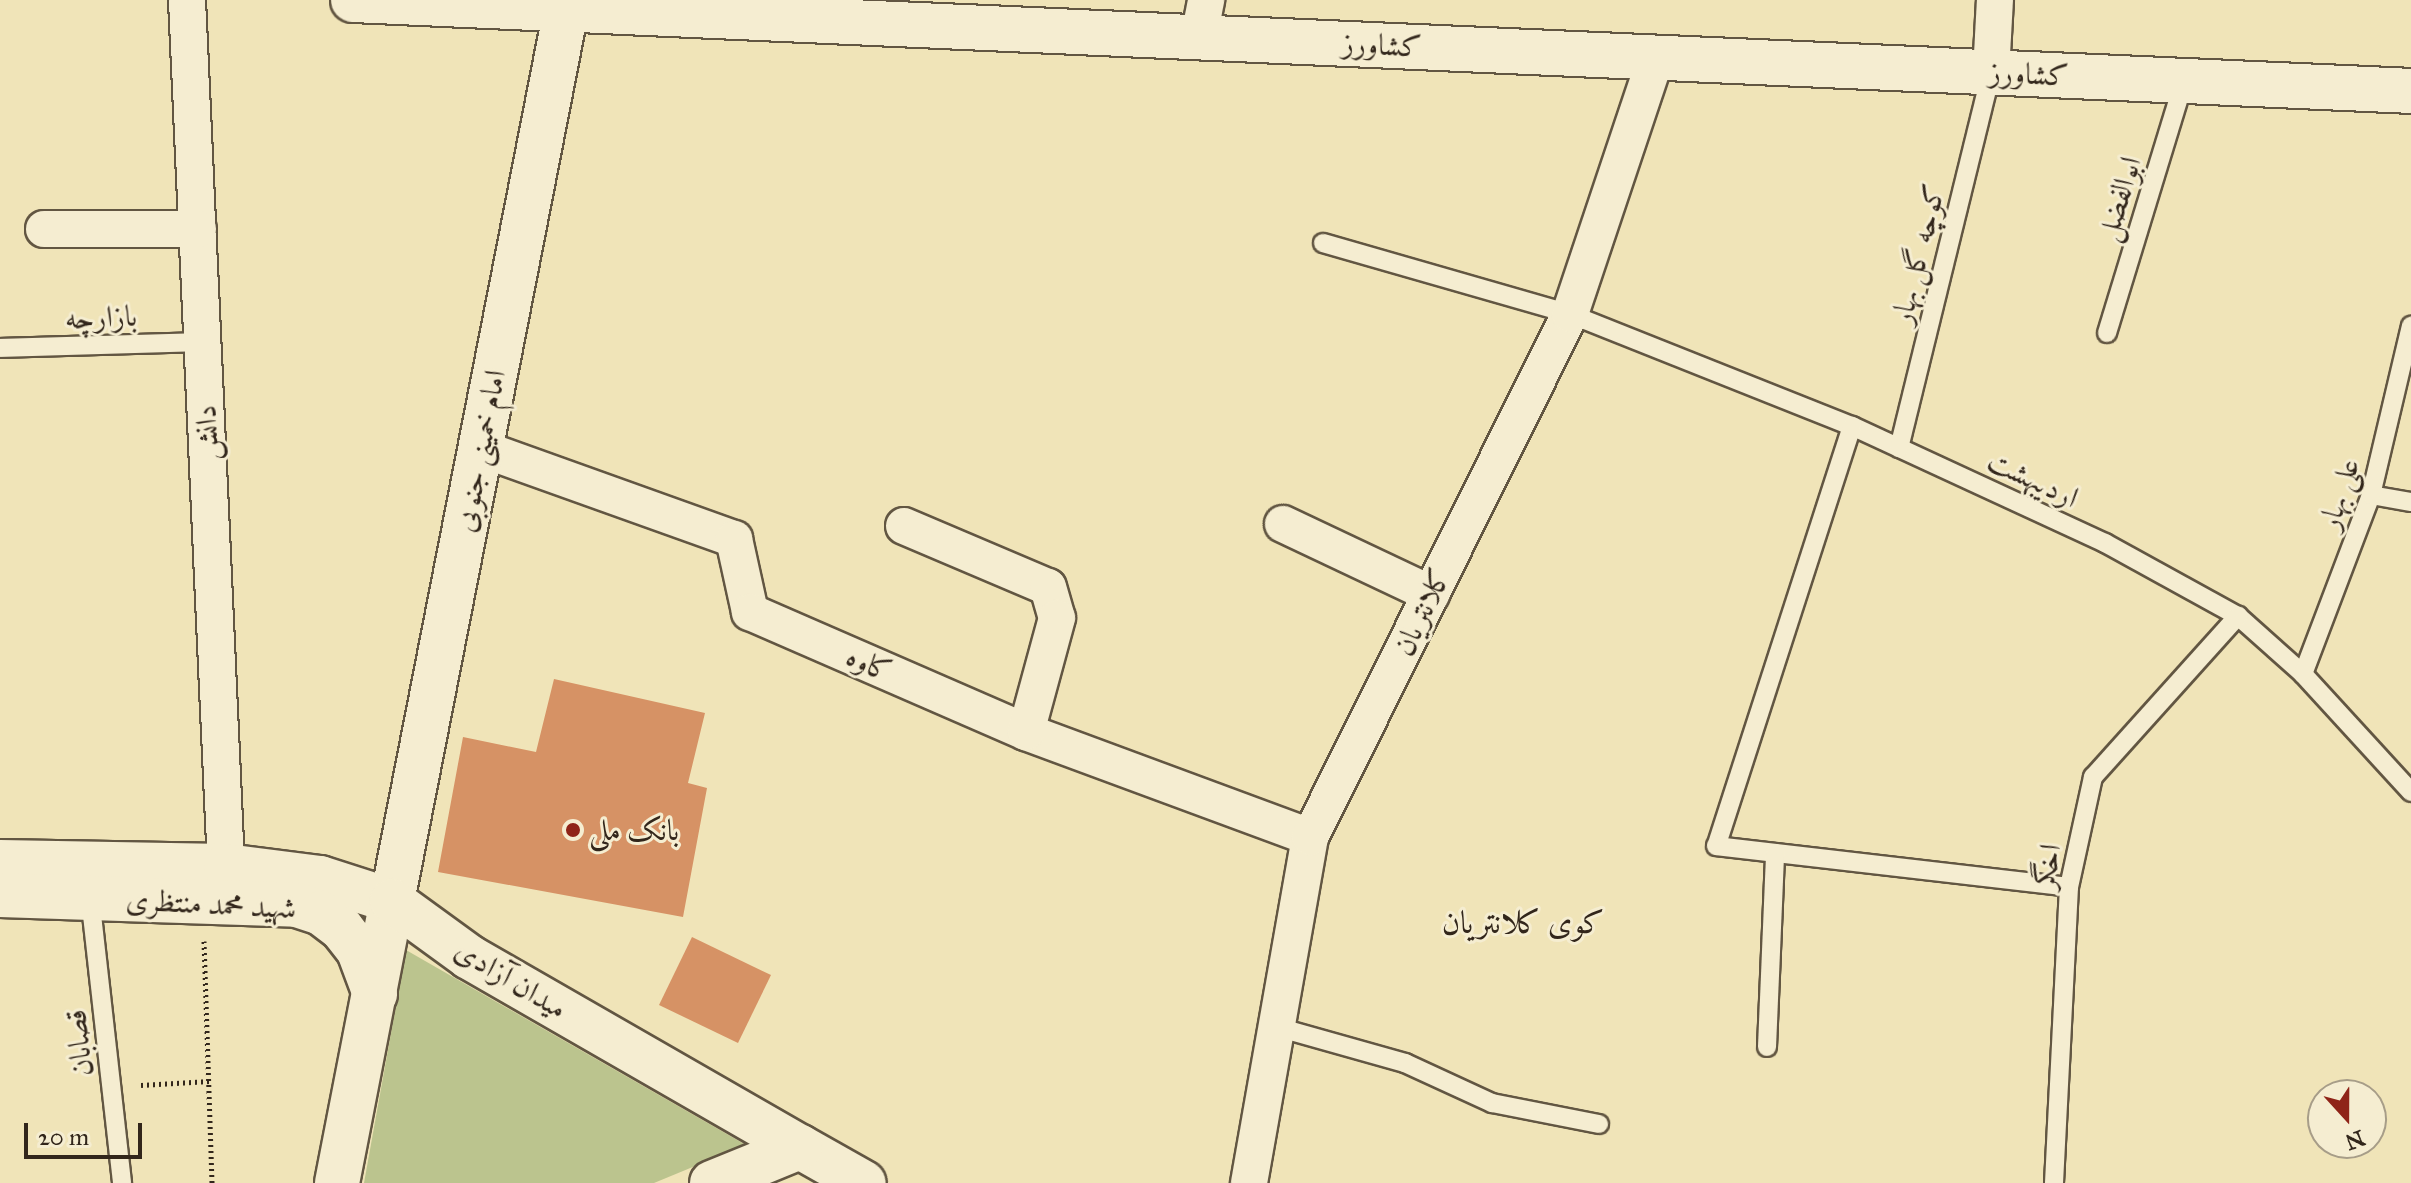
<!DOCTYPE html>
<meta charset="utf-8">
<style>
body{margin:0}
#map{position:relative;width:2411px;height:1183px;overflow:hidden;background:#f0e4b8;font-family:"IM FELL Great Primer",Amiri,serif}
div>[style]{position:absolute}
[style*='--x']{left:calc(var(--x)*1px);top:calc(var(--y)*1px);width:calc(var(--w)*1px);rotate:calc(var(--a)*1deg)}
.green>*{inset:0;background:#bbc48e}
.building>*{inset:0;background:#d69265}
.path>*{height:5px;margin-top:-2.5px;transform-origin:0;background:repeating-linear-gradient(90deg,#32261b 0 2px,transparent 0 6px)}
.roads{filter:drop-shadow(2px 0 #625642) drop-shadow(-2px 0 #625642) drop-shadow(0 2px #625642) drop-shadow(0 -2px #625642)}
.lane>*{height:18px;margin:-9px;padding:0 9px;transform-origin:9px;border-radius:9px;background:#f5edd1}
.street>*{height:36px;margin:-18px;padding:0 18px;transform-origin:18px;border-radius:18px;background:#f5edd1}
.secondary>*{height:44px;margin:-22px;padding:0 22px;transform-origin:22px;border-radius:22px;background:#f5edd1}
.dots>*{width:22px;height:22px;translate:-50% -50%;box-sizing:border-box;border:4px solid #f5edd1;border-radius:50%}
span{translate:-50% -50%;white-space:nowrap;text-align:center;line-height:1.15;-webkit-text-stroke:6px #f5edd1;paint-order:stroke}
.street-label{font-size:30px;color:#32261b}
.poi-label{font-size:30px;color:#32261b}
.left{translate:0 -50%;text-align:left}
.neighbourhood-label{font-size:32px;color:#32261b}
.north{position:absolute;left:2307px;top:1079px;width:80px;height:80px;box-sizing:border-box;background:#f5edd1;border:2px solid #a79d88;border-radius:50%;rotate:159deg;font-size:22px;font-weight:700;line-height:32px;text-align:center;color:#32261b}
.north::after{content:'';display:block;margin:auto;width:28px;height:36px;background:#8f2418;clip-path:polygon(50% 0,100% 100%,50% 72%,0 100%)}
.scale{position:absolute;left:24px;top:1123px;width:118px;height:36px;box-sizing:border-box;border:4px solid #32261b;border-top:0;padding-left:10px;font-size:24px;line-height:28px;white-space:nowrap;color:#32261b;-webkit-text-stroke:6px #f5edd1;paint-order:stroke}
</style>
<div id="map">
<div class="green">
<i style="clip-path:polygon(406px 950px,746px 1145px,654px 1183px,364px 1183px)"></i>
</div>
<div class="building">
<i style="clip-path:polygon(554px 679px,705px 713px,688px 783px,707px 788px,683px 917px,438px 872px,463px 737px,536px 752px)"></i>
<i style="clip-path:polygon(692px 937px,771px 975px,738px 1043px,659px 1005px)"></i>
</div>
<div class="path">
<i style="--x:204;--y:941;--w:242;--a:88.1"></i>
<i style="--x:141;--y:1085;--w:69;--a:-3.3"></i>
</div>
<div class="roads">
<div class="lane">
<i style="--x:1323;--y:243;--w:257;--a:16"></i>
<i style="--x:1570;--y:314;--w:303;--a:21.7"></i>
<i style="--x:1852;--y:426;--w:279;--a:24.8"></i>
<i style="--x:2105;--y:543;--w:152;--a:28.8"></i>
<i style="--x:2238;--y:616;--w:87;--a:41.7"></i>
<i style="--x:2303;--y:674;--w:160;--a:47.5"></i>
<i style="--x:2107;--y:333;--w:264;--a:-73"></i>
<i style="--x:0;--y:348;--w:203;--a:-1.7"></i>
<i style="--x:1852;--y:426;--w:441;--a:107.9"></i>
<i style="--x:1716;--y:846;--w:355;--a:6.6"></i>
<i style="--x:1899;--y:448;--w:385;--a:-76.2"></i>
<i style="--x:2371;--y:495;--w:41;--a:9.9"></i>
<i style="--x:2303;--y:674;--w:191;--a:-69.2"></i>
<i style="--x:2371;--y:495;--w:174;--a:-76.7"></i>
<i style="--x:90;--y:897;--w:288;--a:83.6"></i>
<i style="--x:1277;--y:1027;--w:133;--a:15.7"></i>
<i style="--x:1405;--y:1063;--w:96;--a:24.7"></i>
<i style="--x:1492;--y:1103;--w:109;--a:11.1"></i>
<i style="--x:1767;--y:1047;--w:194;--a:-87.6"></i>
<i style="--x:2054;--y:1183;--w:296;--a:-87.1"></i>
<i style="--x:2069;--y:887;--w:113;--a:-77.7"></i>
<i style="--x:2093;--y:777;--w:217;--a:-48"></i>
</div>
<div class="street">
<i style="--x:187;--y:0;--w:867;--a:87.42"></i>
<i style="--x:1199;--y:37;--w:38;--a:-79"></i>
<i style="--x:1991;--y:73;--w:73;--a:-86.9"></i>
<i style="--x:44;--y:229;--w:154;--a:0"></i>
<i style="--x:480;--y:448;--w:270;--a:19.7"></i>
<i style="--x:734;--y:539;--w:75;--a:77.6"></i>
<i style="--x:750;--y:612;--w:301;--a:23.5"></i>
<i style="--x:1026;--y:732;--w:303;--a:20.3"></i>
<i style="--x:1283;--y:524;--w:164;--a:25.3"></i>
<i style="--x:904;--y:526;--w:156;--a:23"></i>
<i style="--x:1048;--y:587;--w:32;--a:74"></i>
<i style="--x:1057;--y:618;--w:118;--a:105.2"></i>
<i style="--x:1249;--y:1183;--w:351;--a:-80"></i>
<i style="--x:1310;--y:837;--w:584;--a:-63.57"></i>
<i style="--x:1570;--y:314;--w:271;--a:-71.5"></i>
</div>
<div class="secondary">
<i style="--x:353;--y:0;--w:2060;--a:2.53"></i>
<i style="--x:0;--y:862;--w:226;--a:1"></i>
<i style="--x:226;--y:866;--w:95;--a:7.3"></i>
<i style="--x:320;--y:878;--w:76;--a:17.7"></i>
<i style="--x:392;--y:901;--w:918;--a:-78.95"></i>
<i style="--x:0;--y:895;--w:297;--a:1.9"></i>
<i style="--x:297;--y:905;--w:25;--a:18"></i>
<i style="--x:321;--y:913;--w:26;--a:37"></i>
<i style="--x:342;--y:929;--w:28;--a:52"></i>
<i style="--x:359;--y:951;--w:46;--a:69.6"></i>
<i style="--x:800;--y:1147;--w:73;--a:29.4"></i>
<i style="--x:337;--y:1183;--w:287;--a:-79"></i>
<i style="--x:392;--y:901;--w:95;--a:36"></i>
<i style="--x:469;--y:957;--w:382;--a:29.9"></i>
<i style="--x:800;--y:1147;--w:95;--a:157.8"></i>
</div>
</div>
<div class="dots">
<i style="left:573px;top:830px;background:#8f2418"></i>
</div>
<div class="street-label">
<span style="left:1382px;top:45px;rotate:3deg">کشاورز</span>
<span style="left:2029px;top:74px;rotate:3deg">کشاورز</span>
<span style="left:2119px;top:199px;rotate:-73deg">ابوالفضل</span>
<span style="left:1918px;top:254px;rotate:-76deg">کوچه گل بهار</span>
<span style="left:101px;top:317px;rotate:-2deg">بازارچه</span>
<span style="left:207px;top:433px;rotate:-93deg">دانش</span>
<span style="left:480px;top:451px;rotate:-79deg">امام خمینی جنوبی</span>
<span style="left:2033px;top:479px;rotate:25deg">اردیبهشت</span>
<span style="left:2339px;top:494px;rotate:-72deg">علی بهار</span>
<span style="left:1422px;top:612px;rotate:-64deg">کلانتریان</span>
<span style="left:869px;top:664px;rotate:24deg">کاوه</span>
<span style="left:2047px;top:866px;rotate:-80deg">اخگر</span>
<span style="left:211px;top:904px;rotate:3deg">شهید محمد منتظری</span>
<span style="left:511px;top:979px;rotate:31deg">میدان آزادی</span>
<span style="left:79px;top:1043px;rotate:-96deg">قصابان</span>
</div>
<div class="poi-label">
<span class="left" style="left:589px;top:830px">بانک ملی</span>
</div>
<div class="neighbourhood-label">
<span style="left:1523px;top:923px">کوی کلانتریان</span>
</div>
<div class="north">N</div>
<div class="scale">20 m</div>
</div>
